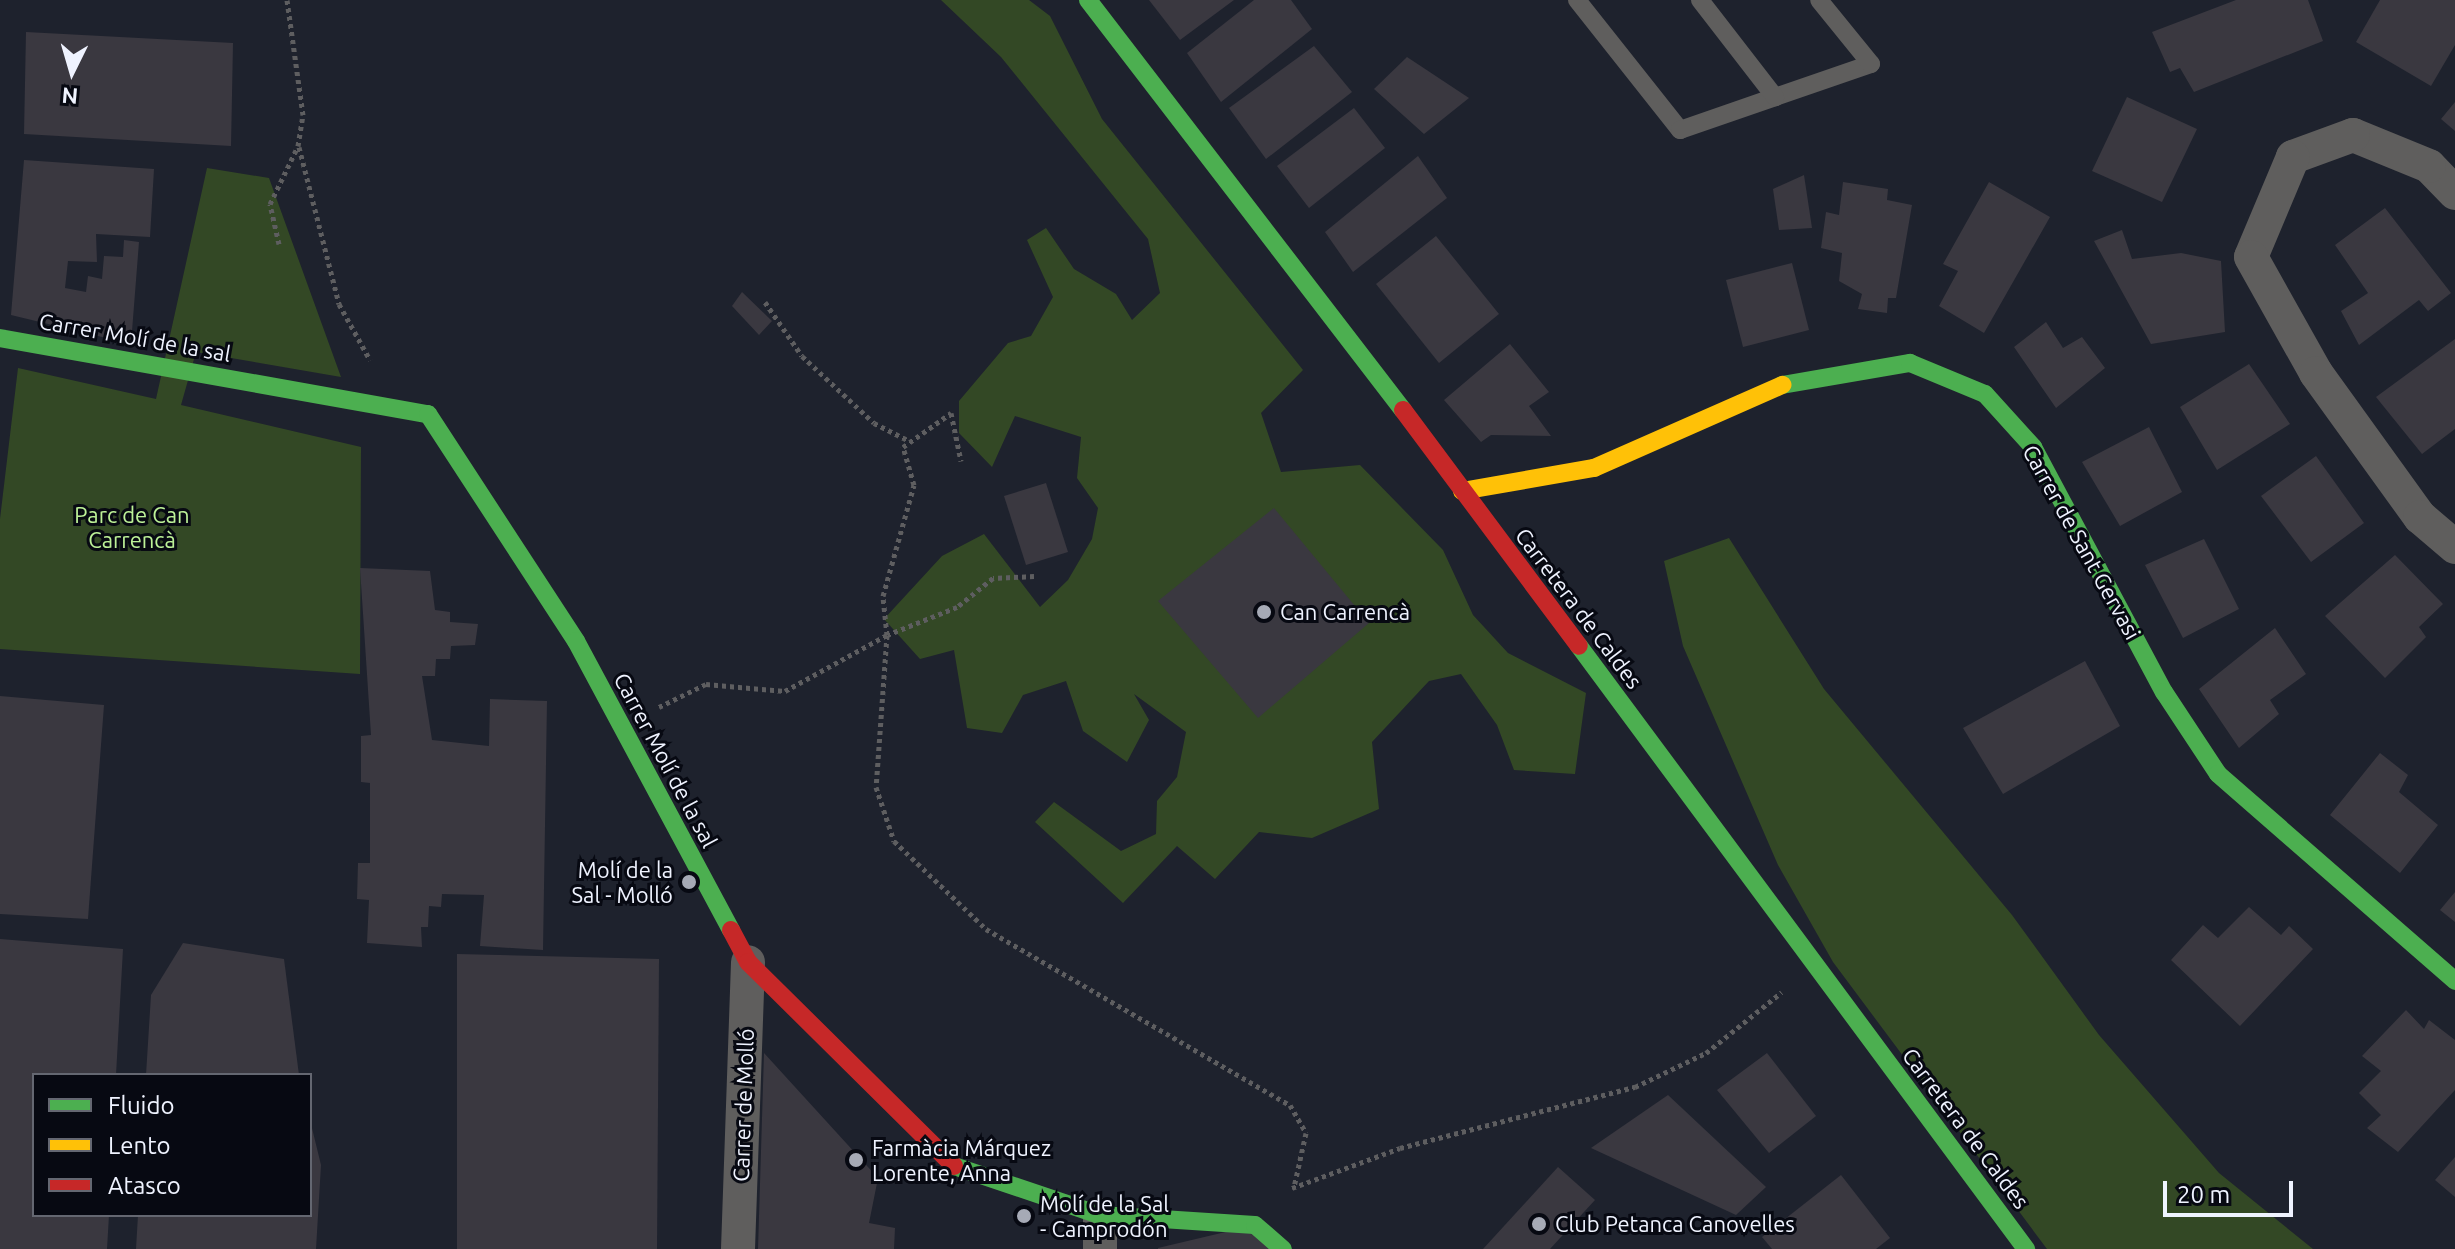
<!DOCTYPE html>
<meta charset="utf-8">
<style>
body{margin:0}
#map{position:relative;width:2455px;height:1249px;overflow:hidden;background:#1e222d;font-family:Ubuntu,sans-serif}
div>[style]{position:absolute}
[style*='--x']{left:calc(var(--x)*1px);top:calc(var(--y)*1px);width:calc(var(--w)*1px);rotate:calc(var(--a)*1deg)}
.green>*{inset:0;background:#334825}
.building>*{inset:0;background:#3a3840}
.path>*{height:5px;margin-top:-2.5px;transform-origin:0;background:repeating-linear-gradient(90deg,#5e5e60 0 4px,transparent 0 8px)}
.lane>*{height:18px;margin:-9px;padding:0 9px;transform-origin:9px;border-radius:9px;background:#5f5e5d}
.street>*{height:34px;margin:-17px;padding:0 17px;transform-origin:17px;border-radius:17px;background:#5f5e5d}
.fast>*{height:18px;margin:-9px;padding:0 9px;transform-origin:9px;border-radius:9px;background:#4caf50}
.slow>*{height:18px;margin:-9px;padding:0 9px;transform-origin:9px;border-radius:9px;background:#ffc107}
.jam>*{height:18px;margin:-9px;padding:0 9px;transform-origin:9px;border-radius:9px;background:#c62828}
.dots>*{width:22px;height:22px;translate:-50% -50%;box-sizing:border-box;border:4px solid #070912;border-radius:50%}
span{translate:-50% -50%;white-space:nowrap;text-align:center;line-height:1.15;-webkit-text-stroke:6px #070912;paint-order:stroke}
.street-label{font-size:22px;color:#eff3ff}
.park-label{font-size:22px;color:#bdf298}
.poi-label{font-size:22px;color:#eff3ff}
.left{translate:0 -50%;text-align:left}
.right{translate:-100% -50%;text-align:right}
.legend{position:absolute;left:32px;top:1073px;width:280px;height:144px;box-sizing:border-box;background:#070912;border:2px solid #646771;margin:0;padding:10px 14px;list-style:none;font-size:24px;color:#eff3ff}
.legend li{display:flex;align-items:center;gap:16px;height:40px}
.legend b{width:40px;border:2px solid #646771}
.north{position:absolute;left:32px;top:32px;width:80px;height:80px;-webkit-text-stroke:6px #070912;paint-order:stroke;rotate:185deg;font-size:22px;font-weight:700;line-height:32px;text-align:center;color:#eff3ff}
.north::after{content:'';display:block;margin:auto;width:28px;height:36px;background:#eff3ff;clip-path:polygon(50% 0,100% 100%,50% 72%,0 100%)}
.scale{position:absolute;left:2163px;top:1181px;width:130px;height:36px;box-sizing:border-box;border:4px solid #eff3ff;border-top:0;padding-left:10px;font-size:24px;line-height:28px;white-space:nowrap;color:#eff3ff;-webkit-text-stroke:6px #070912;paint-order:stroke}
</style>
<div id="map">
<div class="green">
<i style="clip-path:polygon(941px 0,1029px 0,1050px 16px,1102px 119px,1303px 370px,1261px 413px,1281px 472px,1360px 465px,1443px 550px,1473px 615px,1508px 653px,1586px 693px,1575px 774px,1514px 770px,1497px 725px,1461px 674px,1429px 681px,1372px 742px,1379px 809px,1312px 838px,1259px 832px,1215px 879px,1177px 846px,1123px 903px,1035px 822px,1054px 802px,1121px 851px,1156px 834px,1157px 801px,1177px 777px,1186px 732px,1134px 694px,1149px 720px,1127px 762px,1083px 731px,1066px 681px,1023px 695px,1002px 733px,967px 728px,954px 650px,920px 659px,884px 619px,942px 556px,984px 534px,1040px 607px,1068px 580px,1092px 539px,1098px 508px,1077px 478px,1081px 437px,1015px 416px,992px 467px,959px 433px,959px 401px,1008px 343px,1031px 336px,1053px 297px,1027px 240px,1046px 228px,1074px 269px,1116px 294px,1132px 320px,1160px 293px,1148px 239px,1001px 57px)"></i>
<i style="clip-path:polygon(207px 168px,269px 178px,341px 377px,196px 352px,181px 405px,361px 447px,360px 674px,0 649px,0 519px,18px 368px,156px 399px)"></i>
<i style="clip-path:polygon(1729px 538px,1824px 689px,2012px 915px,2099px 1035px,2219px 1173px,2313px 1249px,2047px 1249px,1833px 962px,1778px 865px,1683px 646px,1664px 561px)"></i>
</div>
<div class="building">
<i style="clip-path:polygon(1149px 0,1234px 0,1180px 40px)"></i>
<i style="clip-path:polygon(1254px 0,1291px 0,1312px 29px,1221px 102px,1187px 53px)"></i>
<i style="clip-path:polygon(2236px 0,2308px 0,2323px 41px,2194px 92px,2180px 68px,2170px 72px,2152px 32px)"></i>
<i style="clip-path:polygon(2380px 0,2455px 0,2455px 45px,2431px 86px,2356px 42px)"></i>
<i style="clip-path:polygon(26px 32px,233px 43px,231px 146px,24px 134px)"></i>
<i style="clip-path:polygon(1314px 46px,1352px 92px,1266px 159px,1229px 108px)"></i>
<i style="clip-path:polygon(1407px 57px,1469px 98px,1424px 134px,1374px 89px)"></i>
<i style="clip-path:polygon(2127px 97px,2197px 129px,2162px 202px,2092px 171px)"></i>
<i style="clip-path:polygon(2455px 102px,2455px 131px,2441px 119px)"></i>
<i style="clip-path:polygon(1354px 108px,1385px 148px,1309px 208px,1277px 166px)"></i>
<i style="clip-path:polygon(1418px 156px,1447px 198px,1353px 272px,1325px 232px)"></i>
<i style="clip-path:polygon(24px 160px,154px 169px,150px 237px,96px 234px,97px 262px,68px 261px,65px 288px,86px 292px,88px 276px,102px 279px,104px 256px,123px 257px,124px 240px,139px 242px,131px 344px,11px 315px)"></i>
<i style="clip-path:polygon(1804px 175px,1812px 228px,1779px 230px,1773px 189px)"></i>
<i style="clip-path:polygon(1843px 182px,1888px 189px,1887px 200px,1912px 205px,1896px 298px,1888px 298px,1887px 313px,1858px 309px,1862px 294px,1839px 281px,1842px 253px,1821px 248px,1826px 212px,1839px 215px)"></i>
<i style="clip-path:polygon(1989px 182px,2050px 217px,1984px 333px,1939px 306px,1958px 271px,1943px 264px)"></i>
<i style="clip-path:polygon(2385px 208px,2451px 293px,2428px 311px,2419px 300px,2359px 345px,2341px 311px,2368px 293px,2335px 245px)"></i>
<i style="clip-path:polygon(2122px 230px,2132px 259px,2181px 253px,2221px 261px,2225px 332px,2151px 344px,2094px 241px)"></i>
<i style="clip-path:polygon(1436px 236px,1499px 314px,1439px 363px,1376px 284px)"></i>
<i style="clip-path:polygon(1792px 263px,1809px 330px,1743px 347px,1726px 280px)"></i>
<i style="clip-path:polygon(742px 292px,772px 321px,759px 335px,732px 306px)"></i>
<i style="clip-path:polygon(2046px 322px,2063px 348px,2082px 337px,2105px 368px,2056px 408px,2014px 347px)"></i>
<i style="clip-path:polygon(2455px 339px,2455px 429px,2422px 454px,2376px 397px)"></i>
<i style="clip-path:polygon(1510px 344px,1549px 392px,1529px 406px,1551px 436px,1491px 435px,1481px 442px,1444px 400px)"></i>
<i style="clip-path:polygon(2249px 364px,2290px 424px,2217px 470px,2180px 407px)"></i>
<i style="clip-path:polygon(2149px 427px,2182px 492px,2120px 526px,2082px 462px)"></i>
<i style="clip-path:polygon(2316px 456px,2364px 523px,2311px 562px,2261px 496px)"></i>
<i style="clip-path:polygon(1046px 483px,1068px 552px,1026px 565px,1004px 496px)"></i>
<i style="clip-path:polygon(1274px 508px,1369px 623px,1258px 718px,1158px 601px)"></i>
<i style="clip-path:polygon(2204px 539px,2239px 609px,2183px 638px,2145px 565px)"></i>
<i style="clip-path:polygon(2395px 555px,2443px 604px,2419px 627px,2426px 637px,2385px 678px,2325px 616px)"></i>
<i style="clip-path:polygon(360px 568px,430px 571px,435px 610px,450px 612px,450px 622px,478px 624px,475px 645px,451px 646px,450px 659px,436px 659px,435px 676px,422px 676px,432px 740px,489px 746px,490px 699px,547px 701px,543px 950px,480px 946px,484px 895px,442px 894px,441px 907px,429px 906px,428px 927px,421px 927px,422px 947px,367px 943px,369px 900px,357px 899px,358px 863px,370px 863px,370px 783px,361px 782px,361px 736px,371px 735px)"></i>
<i style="clip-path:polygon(2275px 628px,2306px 674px,2270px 700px,2279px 714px,2239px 748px,2199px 689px)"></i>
<i style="clip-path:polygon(2085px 661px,2120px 726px,2003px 794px,1963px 728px)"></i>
<i style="clip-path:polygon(0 696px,104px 705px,88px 919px,0 914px)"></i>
<i style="clip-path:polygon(2380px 753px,2408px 775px,2399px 792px,2438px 825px,2400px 873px,2330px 815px)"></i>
<i style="clip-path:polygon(2455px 892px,2455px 922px,2440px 910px)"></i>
<i style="clip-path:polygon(2249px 907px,2281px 935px,2289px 926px,2313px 949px,2240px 1026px,2171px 960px,2203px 925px,2218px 938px)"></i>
<i style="clip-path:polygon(0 939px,123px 949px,116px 1075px,34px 1075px,34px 1215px,109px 1215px,107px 1249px,0 1249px)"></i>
<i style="clip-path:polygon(183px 943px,284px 959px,299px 1075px,146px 1075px,151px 995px)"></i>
<i style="clip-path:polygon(457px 954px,659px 959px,657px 1249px,457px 1249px)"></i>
<i style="clip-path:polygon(2406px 1010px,2424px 1029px,2429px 1020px,2455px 1040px,2455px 1090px,2398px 1152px,2367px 1128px,2381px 1115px,2359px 1093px,2381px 1071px,2362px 1056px)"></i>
<i style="clip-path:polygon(764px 1053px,878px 1178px,869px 1223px,895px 1228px,894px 1249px,758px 1249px)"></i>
<i style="clip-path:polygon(1767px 1053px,1816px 1116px,1769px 1153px,1717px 1090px)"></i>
<i style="clip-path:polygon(1668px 1095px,1766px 1187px,1736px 1215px,1591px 1148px)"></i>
<i style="clip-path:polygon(311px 1124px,321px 1165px,316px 1249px,136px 1249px,138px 1215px,310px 1215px)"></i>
<i style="clip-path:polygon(2455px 1157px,2455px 1197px,2435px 1180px)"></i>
<i style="clip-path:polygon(1558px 1167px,1595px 1200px,1550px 1249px,1483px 1249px)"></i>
<i style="clip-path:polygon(1841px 1175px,1890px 1238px,1876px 1249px,1772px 1249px,1762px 1237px)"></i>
<i style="clip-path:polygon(1255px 1225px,1277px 1249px,1158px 1249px,1158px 1248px)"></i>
</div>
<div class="path">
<i style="--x:299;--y:147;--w:162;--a:75.7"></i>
<i style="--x:339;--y:304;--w:64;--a:61"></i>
<i style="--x:279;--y:244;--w:41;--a:-102.7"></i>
<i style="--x:270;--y:204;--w:64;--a:-64.2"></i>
<i style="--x:298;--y:146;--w:31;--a:-81"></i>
<i style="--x:303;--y:115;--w:116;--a:-97.9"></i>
<i style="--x:765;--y:302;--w:65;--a:55.6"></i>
<i style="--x:802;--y:356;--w:98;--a:42.9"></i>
<i style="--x:874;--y:423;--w:37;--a:27"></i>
<i style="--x:1034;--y:576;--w:41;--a:177.2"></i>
<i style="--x:993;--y:578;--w:46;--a:141.1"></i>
<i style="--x:957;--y:607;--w:75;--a:158.2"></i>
<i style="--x:887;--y:635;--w:152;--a:94.1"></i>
<i style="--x:876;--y:787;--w:57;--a:71.6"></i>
<i style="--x:894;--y:841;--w:127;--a:43.7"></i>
<i style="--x:986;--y:929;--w:351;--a:30.1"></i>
<i style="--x:1290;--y:1105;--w:32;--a:60"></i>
<i style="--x:1306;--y:1133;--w:55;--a:102.5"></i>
<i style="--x:659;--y:707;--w:52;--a:-26.1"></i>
<i style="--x:706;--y:684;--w:79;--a:5.1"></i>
<i style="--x:785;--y:691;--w:116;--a:-28.8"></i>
<i style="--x:887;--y:635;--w:39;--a:-96"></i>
<i style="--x:883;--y:596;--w:115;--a:-74.4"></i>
<i style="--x:914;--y:485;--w:40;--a:-106"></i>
<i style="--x:903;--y:447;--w:59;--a:-35.3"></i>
<i style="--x:951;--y:413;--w:49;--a:78.2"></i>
<i style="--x:1292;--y:1188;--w:115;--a:-20.3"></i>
<i style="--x:1400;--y:1148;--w:243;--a:-14.6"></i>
<i style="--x:1635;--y:1087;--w:79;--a:-25.6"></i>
<i style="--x:1706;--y:1053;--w:97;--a:-38.8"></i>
</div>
<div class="lane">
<i style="--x:1577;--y:0;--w:166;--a:51.6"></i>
<i style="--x:1680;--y:130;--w:202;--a:-19.1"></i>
<i style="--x:1871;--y:64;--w:82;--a:-129.1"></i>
<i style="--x:1700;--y:0;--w:123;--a:52.3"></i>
</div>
<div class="street">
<i style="--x:2455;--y:193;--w:37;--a:-134"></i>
<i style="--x:2429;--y:166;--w:82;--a:-157.8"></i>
<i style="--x:2353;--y:135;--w:64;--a:159.9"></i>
<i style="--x:2293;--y:157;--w:108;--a:112.8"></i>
<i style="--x:2251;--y:257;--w:133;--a:60.7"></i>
<i style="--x:2316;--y:373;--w:178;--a:54.2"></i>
<i style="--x:2420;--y:517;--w:46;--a:40.6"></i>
<i style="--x:738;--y:1249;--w:287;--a:-88"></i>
<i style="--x:1100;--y:1249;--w:34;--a:-90"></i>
</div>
<div class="fast">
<i style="--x:1088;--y:0;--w:517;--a:52.47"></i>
<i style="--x:0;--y:338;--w:435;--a:10.1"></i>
<i style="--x:428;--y:414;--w:271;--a:56.9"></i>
<i style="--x:576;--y:641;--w:328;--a:61.8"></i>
<i style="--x:1782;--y:385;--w:130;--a:-9.8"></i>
<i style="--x:1910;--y:363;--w:81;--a:22.5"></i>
<i style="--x:1985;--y:394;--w:72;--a:47.8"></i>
<i style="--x:2033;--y:447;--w:278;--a:61.9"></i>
<i style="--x:2164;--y:692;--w:98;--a:56.6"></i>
<i style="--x:2218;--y:774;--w:315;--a:41.1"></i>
<i style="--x:1579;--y:646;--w:751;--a:53.45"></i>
<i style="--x:954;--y:1166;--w:154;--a:18.6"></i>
<i style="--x:1100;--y:1215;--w:155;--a:3.7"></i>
<i style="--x:1255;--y:1225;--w:37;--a:41"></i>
</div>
<div class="slow">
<i style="--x:1462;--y:491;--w:134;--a:-9.9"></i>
<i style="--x:1594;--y:468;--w:206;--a:-23.8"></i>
</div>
<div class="jam">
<i style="--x:1403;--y:410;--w:294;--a:53.3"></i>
<i style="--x:731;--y:930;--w:36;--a:62"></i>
<i style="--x:748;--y:962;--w:290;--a:44.7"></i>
</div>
<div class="dots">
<i style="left:1264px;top:612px;background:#a6aab6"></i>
<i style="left:689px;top:882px;background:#a6aab6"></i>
<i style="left:856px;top:1160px;background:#a6aab6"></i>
<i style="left:1024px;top:1216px;background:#a6aab6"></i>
<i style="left:1539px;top:1224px;background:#a6aab6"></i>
</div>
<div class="street-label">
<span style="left:135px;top:337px;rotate:10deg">Carrer Molí de la sal</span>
<span style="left:2082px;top:542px;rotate:61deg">Carrer de Sant Gervasi</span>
<span style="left:1579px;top:608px;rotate:53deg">Carretera de Caldes</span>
<span style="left:666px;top:760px;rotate:62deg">Carrer Molí de la sal</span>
<span style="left:743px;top:1105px;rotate:-88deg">Carrer de Molló</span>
<span style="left:1966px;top:1128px;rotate:53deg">Carretera de Caldes</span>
</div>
<div class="park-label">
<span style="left:132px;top:527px">Parc de Can<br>Carrencà</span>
</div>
<div class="poi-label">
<span class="left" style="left:1280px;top:612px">Can Carrencà</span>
<span class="right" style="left:673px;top:882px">Molí de la<br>Sal - Molló</span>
<span class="left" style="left:872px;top:1160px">Farmàcia Márquez<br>Lorente, Anna</span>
<span class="left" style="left:1040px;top:1216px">Molí de la Sal<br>- Camprodón</span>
<span class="left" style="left:1555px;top:1224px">Club Petanca Canovelles</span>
</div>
<ul class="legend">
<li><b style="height:10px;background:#4caf50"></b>Fluido</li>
<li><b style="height:10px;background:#ffc107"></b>Lento</li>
<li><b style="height:10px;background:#c62828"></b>Atasco</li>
</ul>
<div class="north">N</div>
<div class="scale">20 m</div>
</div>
